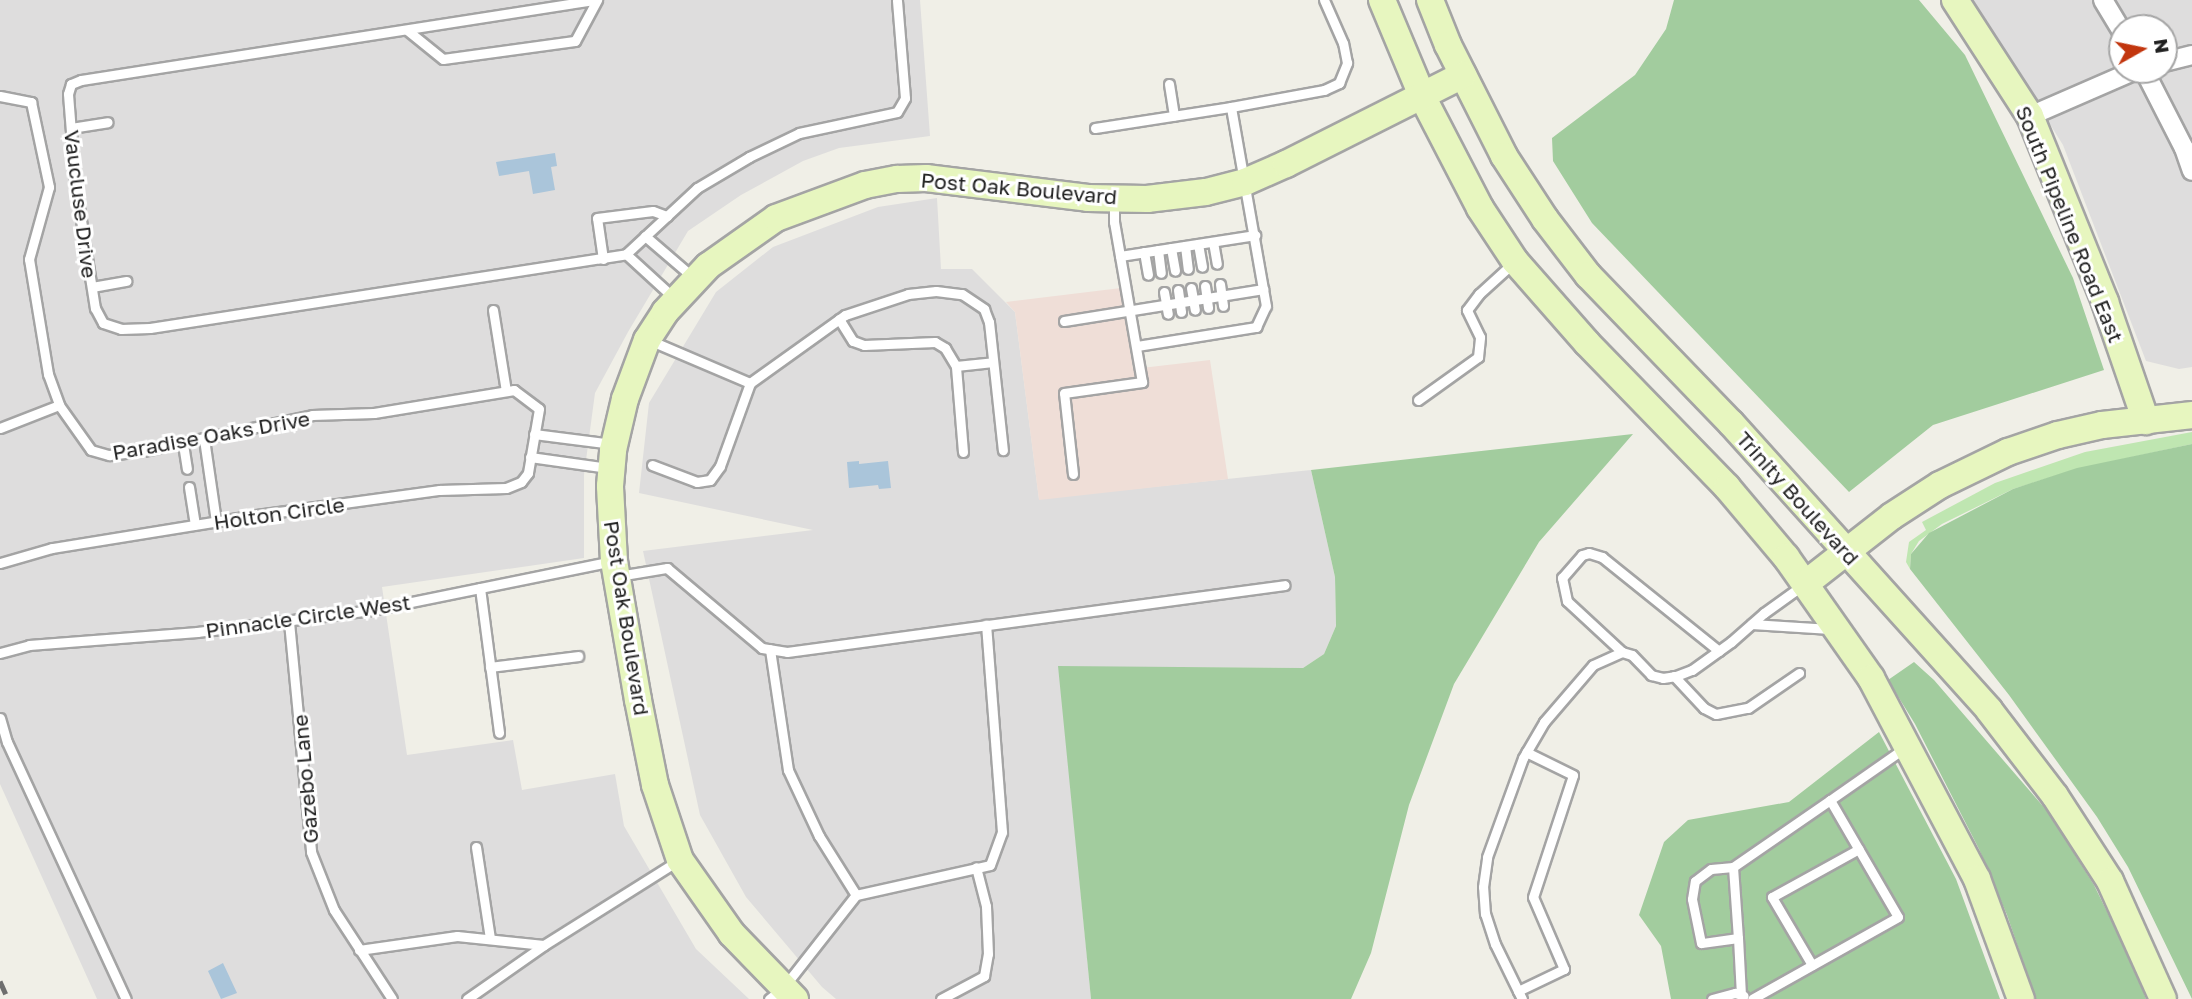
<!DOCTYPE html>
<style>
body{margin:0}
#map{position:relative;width:2192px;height:999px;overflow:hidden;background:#f0efe7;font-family:"Golos Text",sans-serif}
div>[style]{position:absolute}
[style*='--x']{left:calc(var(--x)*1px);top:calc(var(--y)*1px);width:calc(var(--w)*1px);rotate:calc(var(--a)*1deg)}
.residential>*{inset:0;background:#dedddd}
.commercial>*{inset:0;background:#efded7}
.grass>*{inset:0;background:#bfe6b1}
.forest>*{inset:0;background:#a2cc9e}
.water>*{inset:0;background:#aac5da}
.roads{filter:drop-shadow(2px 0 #a4a4a4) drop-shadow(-2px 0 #a4a4a4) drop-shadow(0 2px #a4a4a4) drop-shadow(0 -2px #a4a4a4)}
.lane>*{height:9px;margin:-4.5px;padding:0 4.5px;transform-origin:4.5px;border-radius:4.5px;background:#fff}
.street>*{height:18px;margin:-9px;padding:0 9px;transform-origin:9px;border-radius:9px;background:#fff}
.secondary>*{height:26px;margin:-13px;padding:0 13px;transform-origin:13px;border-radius:13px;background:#e7f6bf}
.rail>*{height:5px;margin-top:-2.5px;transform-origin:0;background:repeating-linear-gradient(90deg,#6e6e6e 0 14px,transparent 0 28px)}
span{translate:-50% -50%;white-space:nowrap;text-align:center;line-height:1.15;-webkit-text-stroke:6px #fff;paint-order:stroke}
.street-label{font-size:21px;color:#202020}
.north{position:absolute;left:2108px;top:14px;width:70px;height:70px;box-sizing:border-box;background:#fff;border:2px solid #a6a6a6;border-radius:50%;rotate:81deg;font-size:19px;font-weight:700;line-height:28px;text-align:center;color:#202020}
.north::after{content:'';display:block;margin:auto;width:24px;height:32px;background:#c2360e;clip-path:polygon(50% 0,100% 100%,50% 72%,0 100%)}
</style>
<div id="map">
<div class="residential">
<i style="clip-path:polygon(0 0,920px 0,930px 136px,839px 148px,803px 161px,741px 195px,688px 231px,628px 332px,595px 393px,584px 475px,584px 558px,382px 587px,407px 755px,513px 740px,522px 790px,615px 774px,624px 826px,696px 949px,749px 999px,97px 999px,0 784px)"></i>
<i style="clip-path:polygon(evenodd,1972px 0,2192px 0,2192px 367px,2179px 369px,2146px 361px,2063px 145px,1972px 0,2122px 28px,2164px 28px,2164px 70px,2122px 70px,2122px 28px)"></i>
<i style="clip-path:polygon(937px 198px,941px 269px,972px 269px,1015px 312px,1039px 499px,1311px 470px,1335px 577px,1336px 626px,1324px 654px,1303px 668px,1059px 667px,1091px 999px,836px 999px,822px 987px,746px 897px,700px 815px,643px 551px,813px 530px,639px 493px,649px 403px,716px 292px,773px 247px,878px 207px)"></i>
</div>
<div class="commercial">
<i style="clip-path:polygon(1121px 288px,1133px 369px,1210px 360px,1228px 479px,1039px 500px,1015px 312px,1006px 302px)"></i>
</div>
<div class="grass">
<i style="clip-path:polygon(2192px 432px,2192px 444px,2077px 469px,2013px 489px,1942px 524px,1919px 541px,1911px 554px,1910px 569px,1906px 562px,1909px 542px,1926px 530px,1922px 522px,1995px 483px,2085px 452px)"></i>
</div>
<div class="forest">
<i style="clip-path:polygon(1674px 0,1919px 0,1965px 55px,2073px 278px,2104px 370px,1933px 425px,1849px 492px,1592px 223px,1553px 161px,1552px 138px,1635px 75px,1666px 29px)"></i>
<i style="clip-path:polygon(1633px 434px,1539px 542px,1454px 684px,1409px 805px,1371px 953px,1351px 999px,1091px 999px,1058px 666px,1303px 668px,1324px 654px,1336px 626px,1335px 577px,1311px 470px)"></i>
<i style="clip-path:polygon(2192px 444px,2192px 999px,2128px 867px,2097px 817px,2009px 695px,1910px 569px,1911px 554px,1929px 533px,2013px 489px,2077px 468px)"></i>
<i style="clip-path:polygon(1914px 662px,1934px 680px,2048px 812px,2094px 885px,2136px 971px,2146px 999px,2036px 999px,2007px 915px,1979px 849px,1915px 724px,1888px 680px)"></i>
<i style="clip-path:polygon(1879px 732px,1956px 879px,2000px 999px,1671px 999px,1661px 946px,1639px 915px,1664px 842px,1688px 820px,1789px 802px)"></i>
</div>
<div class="water">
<i style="clip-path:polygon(555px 153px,557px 166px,551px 167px,555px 190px,533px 194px,529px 171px,499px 176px,496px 162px)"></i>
<i style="clip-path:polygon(859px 461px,859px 464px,888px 461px,891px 488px,879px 489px,878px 485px,849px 488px,847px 462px)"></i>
<i style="clip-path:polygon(223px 963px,237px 993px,221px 999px,208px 971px)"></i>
</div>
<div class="roads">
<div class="lane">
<i style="--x:594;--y:0;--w:519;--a:171.14"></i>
<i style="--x:81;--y:80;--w:11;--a:158"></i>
<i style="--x:71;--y:84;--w:10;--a:107"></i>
<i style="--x:68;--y:94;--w:88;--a:85.5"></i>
<i style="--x:75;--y:182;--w:128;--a:81"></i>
<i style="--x:95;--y:308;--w:17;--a:62"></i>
<i style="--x:103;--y:323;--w:19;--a:18"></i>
<i style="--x:121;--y:329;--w:29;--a:-2"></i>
<i style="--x:150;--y:328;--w:482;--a:-8.8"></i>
<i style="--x:626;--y:254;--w:97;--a:-42.9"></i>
<i style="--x:697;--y:188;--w:61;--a:-30.8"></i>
<i style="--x:749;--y:157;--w:55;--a:-25.6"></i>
<i style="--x:799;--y:133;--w:100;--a:-12.1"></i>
<i style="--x:897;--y:112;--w:16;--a:-60"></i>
<i style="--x:905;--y:98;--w:98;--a:-94.7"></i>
<i style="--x:407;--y:30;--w:46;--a:38.9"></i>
<i style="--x:443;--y:59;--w:133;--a:-7.8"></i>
<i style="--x:575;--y:41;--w:47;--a:-61.8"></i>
<i style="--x:1169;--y:84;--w:32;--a:81"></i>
<i style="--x:0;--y:96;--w:32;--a:11"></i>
<i style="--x:31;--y:102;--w:87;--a:78"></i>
<i style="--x:49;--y:187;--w:75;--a:105.5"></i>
<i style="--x:29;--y:259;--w:117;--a:80.6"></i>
<i style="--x:48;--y:374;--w:33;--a:70"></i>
<i style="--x:59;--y:405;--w:55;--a:54.6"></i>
<i style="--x:91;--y:450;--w:19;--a:16"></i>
<i style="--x:109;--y:455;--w:34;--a:-7"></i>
<i style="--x:143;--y:451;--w:173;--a:-12"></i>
<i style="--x:312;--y:415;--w:62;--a:-1.8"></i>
<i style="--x:374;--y:413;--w:142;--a:-9.3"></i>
<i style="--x:514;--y:390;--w:31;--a:37"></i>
<i style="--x:539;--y:409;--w:65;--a:99.8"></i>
<i style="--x:528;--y:473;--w:11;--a:128"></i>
<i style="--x:521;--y:482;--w:16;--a:158"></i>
<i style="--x:506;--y:488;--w:67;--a:178.3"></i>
<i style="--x:439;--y:490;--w:191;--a:172.2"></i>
<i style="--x:250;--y:516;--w:201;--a:170.8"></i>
<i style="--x:52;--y:548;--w:54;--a:163.9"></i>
<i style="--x:71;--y:128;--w:37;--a:-9"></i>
<i style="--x:1095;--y:128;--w:138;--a:-8.8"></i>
<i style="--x:645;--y:236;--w:65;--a:40.6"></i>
<i style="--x:1213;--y:242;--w:22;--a:80"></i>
<i style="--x:1198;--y:244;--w:23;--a:80"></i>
<i style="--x:1185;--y:246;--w:23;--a:83"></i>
<i style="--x:1171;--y:248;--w:23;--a:80"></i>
<i style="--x:1158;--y:250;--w:23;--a:83"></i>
<i style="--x:1144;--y:252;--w:23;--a:80"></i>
<i style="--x:626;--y:254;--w:65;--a:42.5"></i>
<i style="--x:1120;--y:256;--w:137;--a:-8.8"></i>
<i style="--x:603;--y:259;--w:41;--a:-98.3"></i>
<i style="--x:597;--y:218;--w:56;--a:-7.1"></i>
<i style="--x:653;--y:211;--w:15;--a:20"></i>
<i style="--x:1220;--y:284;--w:22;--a:82"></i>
<i style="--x:1205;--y:286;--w:22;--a:82"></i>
<i style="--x:92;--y:287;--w:35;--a:-10"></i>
<i style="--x:1191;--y:288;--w:22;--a:80"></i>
<i style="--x:1178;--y:290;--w:22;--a:82"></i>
<i style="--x:1164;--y:292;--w:22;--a:80"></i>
<i style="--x:493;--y:310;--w:82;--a:80.9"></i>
<i style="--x:839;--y:319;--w:26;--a:58"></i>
<i style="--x:853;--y:341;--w:12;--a:20"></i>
<i style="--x:864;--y:345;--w:71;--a:-2.4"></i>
<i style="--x:935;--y:342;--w:12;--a:31"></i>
<i style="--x:945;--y:348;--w:21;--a:59"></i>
<i style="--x:1064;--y:321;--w:202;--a:-9.1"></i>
<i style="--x:649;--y:340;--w:110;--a:23.1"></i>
<i style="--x:750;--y:383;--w:117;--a:-35.6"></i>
<i style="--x:845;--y:315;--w:66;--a:-18.4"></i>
<i style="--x:908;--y:294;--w:28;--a:-6"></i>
<i style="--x:936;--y:291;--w:26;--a:7"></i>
<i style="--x:962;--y:294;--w:27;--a:34"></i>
<i style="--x:984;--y:309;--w:14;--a:69"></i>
<i style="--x:989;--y:322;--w:129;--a:83.8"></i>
<i style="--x:1137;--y:346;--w:121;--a:-9.1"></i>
<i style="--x:1256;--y:327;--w:23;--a:-65"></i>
<i style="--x:1266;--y:306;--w:202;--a:-100"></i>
<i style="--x:1231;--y:107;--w:95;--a:-10.4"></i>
<i style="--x:1324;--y:90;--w:17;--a:-25"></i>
<i style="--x:1339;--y:83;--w:22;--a:-68"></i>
<i style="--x:1347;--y:63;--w:20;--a:-101"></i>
<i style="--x:1343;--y:43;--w:47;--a:-113.8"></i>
<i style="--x:1418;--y:400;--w:74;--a:-35.6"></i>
<i style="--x:1478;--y:357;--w:20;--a:-84"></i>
<i style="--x:1480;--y:337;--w:30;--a:-116"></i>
<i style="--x:1467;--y:310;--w:20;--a:-53"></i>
<i style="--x:1479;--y:294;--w:47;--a:-42.4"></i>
<i style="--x:0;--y:428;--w:63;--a:-21.3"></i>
<i style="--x:534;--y:434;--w:79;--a:7.3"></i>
<i style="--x:204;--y:439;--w:83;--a:81.7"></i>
<i style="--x:183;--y:444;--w:25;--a:81"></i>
<i style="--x:963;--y:452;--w:86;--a:-94.7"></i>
<i style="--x:956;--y:366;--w:37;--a:-6"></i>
<i style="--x:530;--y:457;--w:79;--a:8"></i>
<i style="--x:652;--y:465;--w:48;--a:20.7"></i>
<i style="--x:697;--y:482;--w:13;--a:-9"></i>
<i style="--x:710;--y:480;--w:17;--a:-54"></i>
<i style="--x:720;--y:466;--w:88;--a:-70.1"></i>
<i style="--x:1073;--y:474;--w:81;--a:-96.3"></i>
<i style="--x:1064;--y:393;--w:79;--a:-8"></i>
<i style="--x:1142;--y:382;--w:162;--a:-99.9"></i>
<i style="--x:1114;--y:222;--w:21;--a:-90"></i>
<i style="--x:189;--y:487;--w:38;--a:81"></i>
<i style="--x:618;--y:576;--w:50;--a:-9.3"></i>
<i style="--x:667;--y:568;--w:124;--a:40.1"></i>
<i style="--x:762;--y:648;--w:25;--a:9"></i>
<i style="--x:787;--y:652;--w:502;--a:-7.66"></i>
<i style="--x:480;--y:588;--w:146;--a:82.5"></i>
<i style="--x:289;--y:622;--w:231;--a:84.5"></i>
<i style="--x:311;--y:852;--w:62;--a:68.4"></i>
<i style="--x:334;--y:910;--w:106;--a:56.9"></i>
<i style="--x:1752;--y:624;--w:78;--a:3.7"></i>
<i style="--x:1622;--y:652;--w:75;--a:-137.2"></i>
<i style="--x:1567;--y:601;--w:24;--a:-102"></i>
<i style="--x:1562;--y:578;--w:30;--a:-49"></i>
<i style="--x:1582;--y:555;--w:7;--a:-16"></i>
<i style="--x:1589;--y:553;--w:14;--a:17"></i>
<i style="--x:1602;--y:557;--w:150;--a:38.8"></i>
<i style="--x:0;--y:653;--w:30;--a:-15"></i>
<i style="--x:29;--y:645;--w:169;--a:-4.4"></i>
<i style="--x:197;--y:632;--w:176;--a:-7.2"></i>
<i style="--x:372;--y:610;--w:245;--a:-11.5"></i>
<i style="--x:490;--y:667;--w:89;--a:-7.1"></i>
<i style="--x:1674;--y:676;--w:44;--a:46.8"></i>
<i style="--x:1704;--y:708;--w:13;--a:27"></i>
<i style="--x:1716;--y:714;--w:33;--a:-11"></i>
<i style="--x:1748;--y:708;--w:62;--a:-34.5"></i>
<i style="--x:0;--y:718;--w:25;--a:74"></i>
<i style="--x:7;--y:742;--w:283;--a:65.2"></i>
<i style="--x:1830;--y:800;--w:93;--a:-34.9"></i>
<i style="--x:476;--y:847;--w:92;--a:81.3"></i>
<i style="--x:1733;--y:867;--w:118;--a:-34.6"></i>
<i style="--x:1830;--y:800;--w:135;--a:59.8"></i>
<i style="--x:1898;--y:917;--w:167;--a:150.7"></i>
<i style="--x:856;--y:895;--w:137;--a:-12.6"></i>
<i style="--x:990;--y:865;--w:35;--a:-70"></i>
<i style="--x:1002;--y:832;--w:208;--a:-94.4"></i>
<i style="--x:1738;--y:938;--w:37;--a:172"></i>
<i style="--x:1701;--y:943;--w:45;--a:-101.6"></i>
<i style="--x:1692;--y:899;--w:18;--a:-81"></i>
<i style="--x:1695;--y:881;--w:20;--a:-37"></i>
<i style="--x:1711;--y:869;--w:22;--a:-5"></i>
<i style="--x:1733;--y:867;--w:71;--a:86"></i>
<i style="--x:1738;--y:938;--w:57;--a:87"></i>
<i style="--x:359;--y:950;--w:99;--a:-8.1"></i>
<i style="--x:457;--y:936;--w:87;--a:5.9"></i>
<i style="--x:1812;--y:965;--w:79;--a:-120.5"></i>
<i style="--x:1772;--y:897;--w:99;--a:-28.9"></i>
<i style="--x:1518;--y:991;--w:51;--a:-25.6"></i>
<i style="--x:1564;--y:969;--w:78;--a:-113.3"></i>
<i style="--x:1533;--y:897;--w:128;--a:-71.8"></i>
<i style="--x:1573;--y:775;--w:52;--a:-153.9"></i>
<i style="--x:467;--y:999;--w:94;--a:-35"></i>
<i style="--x:544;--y:945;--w:156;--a:-32.2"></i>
<i style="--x:769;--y:999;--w:18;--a:-38"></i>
<i style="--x:783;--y:988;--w:118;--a:-51.9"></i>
<i style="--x:856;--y:895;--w:70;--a:-122.1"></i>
<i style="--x:819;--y:836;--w:73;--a:-115.2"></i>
<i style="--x:788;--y:770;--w:122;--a:-98.5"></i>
<i style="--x:941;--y:999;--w:49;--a:-28.1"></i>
<i style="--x:984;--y:976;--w:22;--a:-80"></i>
<i style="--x:988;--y:954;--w:48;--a:-92.4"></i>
<i style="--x:986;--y:906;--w:40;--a:-104.4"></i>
<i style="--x:1522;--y:999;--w:61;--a:-116.1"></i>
<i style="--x:1495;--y:944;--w:32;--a:-108"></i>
<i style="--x:1485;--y:914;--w:27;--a:-94"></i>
<i style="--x:1483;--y:887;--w:30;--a:-82"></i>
<i style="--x:1487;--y:857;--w:105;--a:-70"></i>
<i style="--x:1523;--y:758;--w:42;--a:-59.7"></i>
<i style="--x:1544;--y:722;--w:75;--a:-49.3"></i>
<i style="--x:1593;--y:665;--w:32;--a:-24"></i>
<i style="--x:1622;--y:652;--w:10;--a:17"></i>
<i style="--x:1632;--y:655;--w:28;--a:46"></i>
<i style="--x:1651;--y:675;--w:12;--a:14"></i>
<i style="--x:1663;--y:678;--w:13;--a:-9"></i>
<i style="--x:1676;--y:676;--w:17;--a:-21"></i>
<i style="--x:1692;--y:670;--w:48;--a:-35.7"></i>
<i style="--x:1731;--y:642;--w:44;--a:-41.3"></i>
<i style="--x:1764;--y:613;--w:48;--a:-35.7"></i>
<i style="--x:1712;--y:999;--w:24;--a:-15"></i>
<i style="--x:1735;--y:993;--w:9;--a:18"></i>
</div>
<div class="street">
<i style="--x:2103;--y:0;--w:37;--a:59"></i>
<i style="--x:2164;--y:62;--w:29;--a:-14"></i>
<i style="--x:2144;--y:70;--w:88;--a:62.9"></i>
<i style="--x:2184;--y:148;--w:24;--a:71"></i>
<i style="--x:2030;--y:116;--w:116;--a:-23.5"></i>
</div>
<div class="secondary">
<i style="--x:1382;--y:0;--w:106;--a:67.3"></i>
<i style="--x:1423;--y:98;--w:124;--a:62.6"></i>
<i style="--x:1480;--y:208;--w:64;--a:56.6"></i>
<i style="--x:1515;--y:261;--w:109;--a:48.7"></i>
<i style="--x:1587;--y:343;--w:201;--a:45.8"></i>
<i style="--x:1727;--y:487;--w:92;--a:49.9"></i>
<i style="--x:1786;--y:557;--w:148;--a:54.9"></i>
<i style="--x:1871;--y:678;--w:227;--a:62.2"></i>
<i style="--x:1977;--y:879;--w:128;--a:69.9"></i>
<i style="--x:1430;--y:0;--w:48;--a:68.2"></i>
<i style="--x:1448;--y:45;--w:124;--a:63.2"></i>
<i style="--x:1504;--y:156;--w:75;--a:56.9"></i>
<i style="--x:1545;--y:219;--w:71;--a:52.5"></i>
<i style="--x:1588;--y:275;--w:206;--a:46"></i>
<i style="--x:1731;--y:423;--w:386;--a:48"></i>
<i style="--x:1989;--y:710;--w:108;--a:52.5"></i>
<i style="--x:2055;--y:796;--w:101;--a:57.1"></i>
<i style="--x:2110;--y:881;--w:129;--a:65.8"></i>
<i style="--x:1955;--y:0;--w:138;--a:57.1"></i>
<i style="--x:2030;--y:116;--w:201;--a:68"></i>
<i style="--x:2105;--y:302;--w:126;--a:71"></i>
<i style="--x:1805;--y:584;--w:110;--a:-38"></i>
<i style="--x:1892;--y:516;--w:57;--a:-32.9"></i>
<i style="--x:1940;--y:485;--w:76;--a:-25.9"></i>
<i style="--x:2008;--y:452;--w:53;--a:-18.8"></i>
<i style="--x:2058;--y:435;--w:45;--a:-12.8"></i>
<i style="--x:2102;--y:425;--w:91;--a:-6.3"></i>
<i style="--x:795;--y:999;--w:91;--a:-134.1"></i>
<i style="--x:732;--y:934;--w:90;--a:-125.1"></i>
<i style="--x:680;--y:860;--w:79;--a:-108.4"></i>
<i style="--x:655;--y:785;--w:87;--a:-101.3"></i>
<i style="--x:638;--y:700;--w:141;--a:-99.8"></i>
<i style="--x:614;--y:561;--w:75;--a:-93.1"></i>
<i style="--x:610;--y:486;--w:36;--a:-85"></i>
<i style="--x:613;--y:450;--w:52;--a:-76.8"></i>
<i style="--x:625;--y:399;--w:63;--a:-69.6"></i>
<i style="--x:647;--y:340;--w:33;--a:-57"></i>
<i style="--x:665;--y:312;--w:63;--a:-46.9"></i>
<i style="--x:708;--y:266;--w:83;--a:-35.2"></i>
<i style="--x:776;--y:218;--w:95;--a:-20.3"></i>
<i style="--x:865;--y:185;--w:33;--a:-11"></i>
<i style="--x:897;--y:179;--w:29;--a:-2"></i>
<i style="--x:926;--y:178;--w:163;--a:7"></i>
<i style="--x:1088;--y:198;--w:59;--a:1"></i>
<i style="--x:1147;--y:199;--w:59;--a:-6.8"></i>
<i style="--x:1206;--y:192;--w:40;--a:-14.4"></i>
<i style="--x:1245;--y:182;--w:45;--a:-23.7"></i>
<i style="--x:1286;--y:164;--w:198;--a:-26.7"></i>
</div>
</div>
<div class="rail">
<i style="--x:0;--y:981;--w:20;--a:66"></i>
</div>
<div class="street-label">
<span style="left:1019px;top:188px;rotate:5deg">Post Oak Boulevard</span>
<span style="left:81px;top:204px;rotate:83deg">Vaucluse Drive</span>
<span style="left:2070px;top:224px;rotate:68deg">South Pipeline Road East</span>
<span style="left:211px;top:435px;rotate:-10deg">Paradise Oaks Drive</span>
<span style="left:1798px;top:498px;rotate:48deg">Trinity Boulevard</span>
<span style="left:279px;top:513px;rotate:-8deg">Holton Circle</span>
<span style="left:308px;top:616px;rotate:-8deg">Pinnacle Circle West</span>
<span style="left:627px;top:618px;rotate:81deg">Post Oak Boulevard</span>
<span style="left:305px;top:779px;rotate:-95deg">Gazebo Lane</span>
</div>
<div class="north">N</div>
</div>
